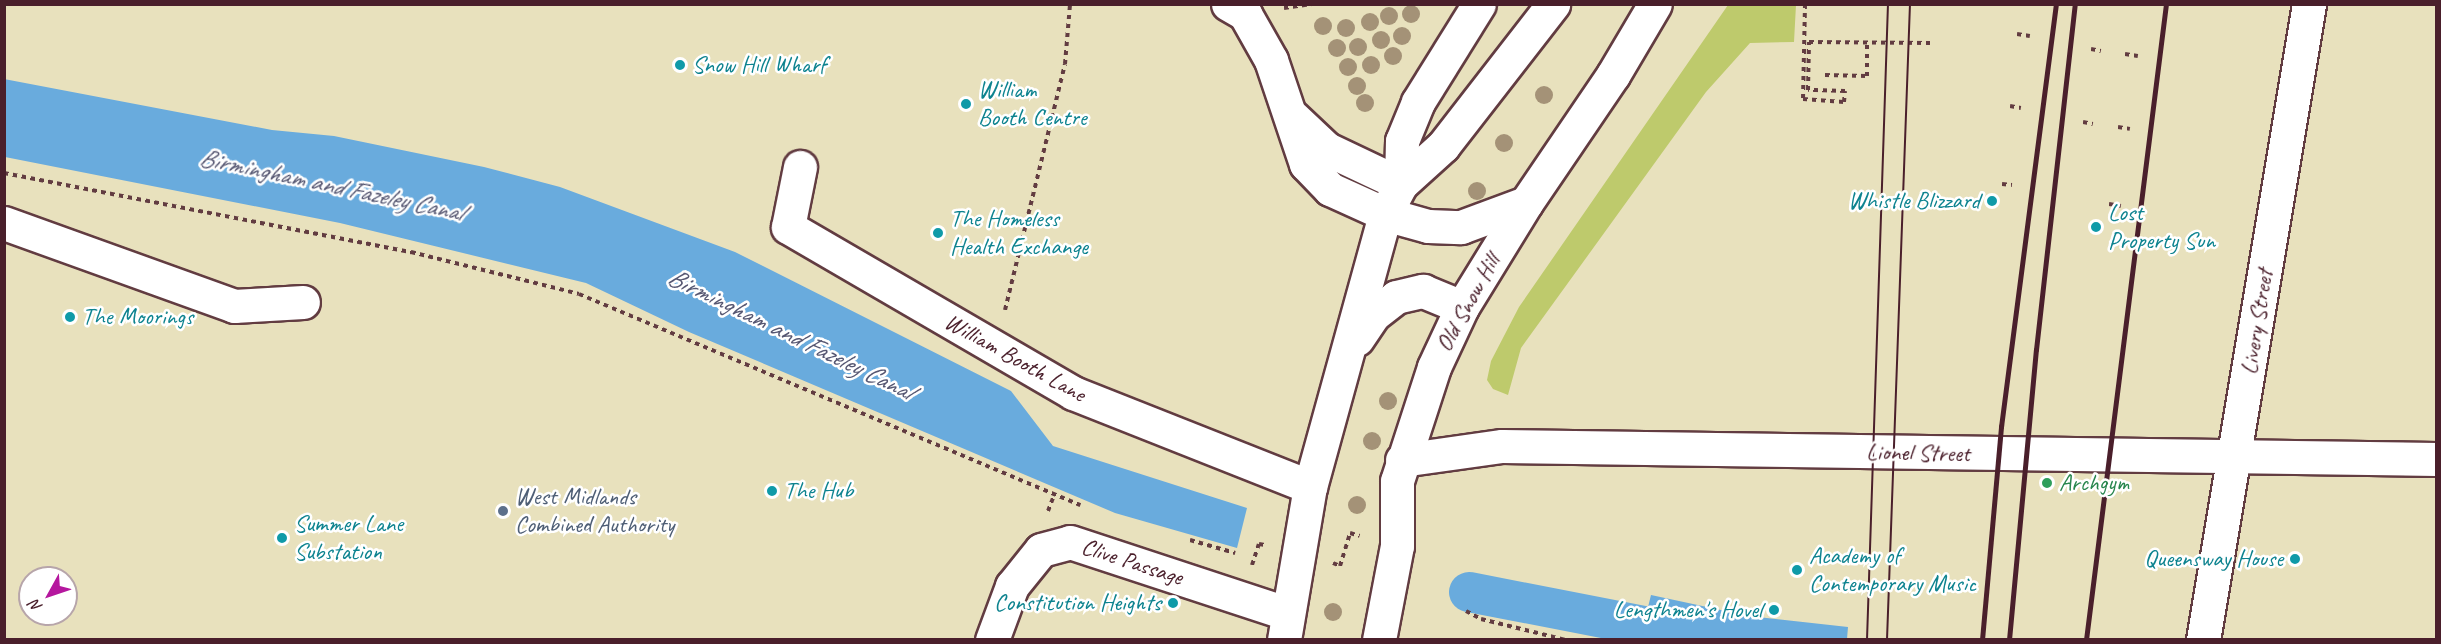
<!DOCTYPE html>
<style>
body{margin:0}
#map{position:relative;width:2441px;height:644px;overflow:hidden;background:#e8e1bd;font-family:Caveat,sans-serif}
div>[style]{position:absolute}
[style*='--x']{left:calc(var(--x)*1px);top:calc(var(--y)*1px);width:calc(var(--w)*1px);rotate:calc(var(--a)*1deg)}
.green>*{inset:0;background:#beca6c}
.water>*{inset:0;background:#69abdd}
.canal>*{height:40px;margin:-20px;padding:0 20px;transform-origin:20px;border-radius:20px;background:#69abdd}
.path>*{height:4px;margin-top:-2px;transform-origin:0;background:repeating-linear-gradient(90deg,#623c41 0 4.5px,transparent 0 9px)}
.roads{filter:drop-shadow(2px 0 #623c41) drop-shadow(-2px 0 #623c41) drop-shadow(0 2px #623c41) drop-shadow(0 -2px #623c41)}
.minor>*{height:33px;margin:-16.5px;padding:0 16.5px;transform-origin:16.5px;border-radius:16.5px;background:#fff}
.major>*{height:33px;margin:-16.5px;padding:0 16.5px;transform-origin:16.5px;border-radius:16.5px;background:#fff}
.tram>*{height:1.5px;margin:-0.75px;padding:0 0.75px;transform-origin:0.75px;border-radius:0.75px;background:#4a1f2b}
.rail>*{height:4.5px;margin:-2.25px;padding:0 2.25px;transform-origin:2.25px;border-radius:2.25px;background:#4a1f2b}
.trees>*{width:18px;height:18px;margin:-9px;border-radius:50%;background:#a49277}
.dots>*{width:16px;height:16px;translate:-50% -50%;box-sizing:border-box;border:3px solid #fff;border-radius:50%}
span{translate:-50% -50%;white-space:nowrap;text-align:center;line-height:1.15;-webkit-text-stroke:5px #fff;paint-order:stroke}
.culture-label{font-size:24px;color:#0d838f}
.left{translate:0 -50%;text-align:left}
.right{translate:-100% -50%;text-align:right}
.street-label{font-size:24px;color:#4a1f2b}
.leisure-label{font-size:24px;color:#27864d}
.service-label{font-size:24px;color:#4e5e75}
.water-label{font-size:26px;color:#565772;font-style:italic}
.frame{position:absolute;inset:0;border:6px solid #4a1f2b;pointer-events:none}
.north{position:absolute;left:18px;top:566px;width:60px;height:60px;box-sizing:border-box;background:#fff;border:2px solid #b7a5aa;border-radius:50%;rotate:230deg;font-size:16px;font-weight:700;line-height:24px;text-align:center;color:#4a1f2b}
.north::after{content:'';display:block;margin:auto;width:21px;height:27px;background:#b5179e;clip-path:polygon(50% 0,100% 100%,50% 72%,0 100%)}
</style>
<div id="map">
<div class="green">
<i style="clip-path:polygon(1728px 5px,1796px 5px,1794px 42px,1750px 43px,1706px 92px,1521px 348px,1508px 395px,1493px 389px,1487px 380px,1491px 361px,1519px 307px)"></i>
</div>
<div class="water">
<i style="clip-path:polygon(4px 79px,272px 130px,334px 136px,484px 167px,560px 187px,735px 252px,1011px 391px,1053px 446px,1247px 508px,1237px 548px,1115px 513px,689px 332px,586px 283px,340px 223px,5px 157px)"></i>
<i style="clip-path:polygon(1651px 595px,1749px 616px,1848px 627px,1847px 639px,1642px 639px,1625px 624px,1663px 617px,1667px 610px,1648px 607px)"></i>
</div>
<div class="canal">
<i style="--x:1469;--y:592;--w:252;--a:11"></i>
</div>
<div class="path">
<i style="--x:1805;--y:4;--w:95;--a:91.2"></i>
<i style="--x:1803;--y:99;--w:41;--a:4.2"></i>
<i style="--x:1844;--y:102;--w:11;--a:-85"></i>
<i style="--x:1845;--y:91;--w:37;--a:-178"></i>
<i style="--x:1808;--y:90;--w:48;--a:-88.8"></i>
<i style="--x:1809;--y:42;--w:121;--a:0.5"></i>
<i style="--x:1284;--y:8;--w:28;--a:-8"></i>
<i style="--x:2017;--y:34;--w:13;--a:9"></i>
<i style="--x:2091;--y:49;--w:10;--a:11"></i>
<i style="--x:2125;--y:54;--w:13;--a:9"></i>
<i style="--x:1825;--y:75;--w:42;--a:1.4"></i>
<i style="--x:1867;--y:76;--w:35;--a:-90"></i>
<i style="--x:2010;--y:106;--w:11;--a:10"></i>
<i style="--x:2083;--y:122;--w:10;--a:11"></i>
<i style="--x:2118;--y:127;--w:12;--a:9"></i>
<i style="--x:4;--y:173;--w:415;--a:11"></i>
<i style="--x:411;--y:252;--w:173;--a:14"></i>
<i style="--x:579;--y:294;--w:544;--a:22.84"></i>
<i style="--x:2002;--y:184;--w:10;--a:6"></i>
<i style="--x:2109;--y:204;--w:12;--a:9"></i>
<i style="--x:1005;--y:310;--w:253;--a:-76.3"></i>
<i style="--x:1065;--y:64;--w:60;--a:-85.2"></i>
<i style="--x:1048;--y:511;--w:17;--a:-69"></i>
<i style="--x:1190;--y:540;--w:47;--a:16.1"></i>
<i style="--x:1333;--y:563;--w:8;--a:23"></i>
<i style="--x:1340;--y:566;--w:34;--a:-73"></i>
<i style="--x:1350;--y:533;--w:10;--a:17"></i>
<i style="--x:1252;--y:565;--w:22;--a:-72"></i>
<i style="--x:1259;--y:544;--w:6;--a:9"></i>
<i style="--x:1466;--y:611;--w:17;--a:28"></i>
<i style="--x:1481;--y:619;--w:88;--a:13.9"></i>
</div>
<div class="roads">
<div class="minor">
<i style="--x:1228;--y:4;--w:20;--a:30"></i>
<i style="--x:1245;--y:14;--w:53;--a:60.5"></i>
<i style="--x:1271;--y:60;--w:110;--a:71.4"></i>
<i style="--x:1306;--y:164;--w:35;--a:46"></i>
<i style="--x:1330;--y:189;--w:60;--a:24.4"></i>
<i style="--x:1293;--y:117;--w:47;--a:43.3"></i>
<i style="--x:1327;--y:149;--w:82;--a:25.3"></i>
<i style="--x:800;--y:167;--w:61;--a:101.3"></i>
<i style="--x:788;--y:227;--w:330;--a:30.2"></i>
<i style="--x:1073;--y:393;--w:255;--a:21.6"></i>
<i style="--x:4;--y:223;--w:245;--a:19.8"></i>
<i style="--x:234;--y:306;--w:69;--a:-3.3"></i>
<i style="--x:1402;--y:460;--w:101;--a:-8"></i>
<i style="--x:1502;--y:446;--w:934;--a:0.8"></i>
<i style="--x:992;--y:640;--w:58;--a:-69.7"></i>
<i style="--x:1012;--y:586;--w:46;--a:-51.1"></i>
<i style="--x:1041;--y:550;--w:30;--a:-15"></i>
<i style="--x:1070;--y:542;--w:227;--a:18.2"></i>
<i style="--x:2203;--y:640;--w:645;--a:-80.54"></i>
</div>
<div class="major">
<i style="--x:1401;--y:184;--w:43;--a:-88.7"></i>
<i style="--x:1402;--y:141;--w:42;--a:-67.7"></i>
<i style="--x:1418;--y:102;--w:115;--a:-58.1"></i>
<i style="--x:1385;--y:214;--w:45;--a:15.6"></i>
<i style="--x:1428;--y:226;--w:33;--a:2"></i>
<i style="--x:1461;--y:227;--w:69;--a:-20.3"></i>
<i style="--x:1357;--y:339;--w:29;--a:-56"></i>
<i style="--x:1373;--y:315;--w:29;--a:-38"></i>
<i style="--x:1396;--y:297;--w:28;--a:-13"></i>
<i style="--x:1423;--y:291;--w:42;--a:22.3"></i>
<i style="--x:1284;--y:640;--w:155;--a:-80.4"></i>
<i style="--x:1310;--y:487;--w:283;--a:-74.6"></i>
<i style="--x:1385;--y:214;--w:34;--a:-62"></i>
<i style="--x:1401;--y:184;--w:57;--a:-42.1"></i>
<i style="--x:1443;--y:146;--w:180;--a:-52.2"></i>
<i style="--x:1379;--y:640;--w:96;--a:-79.2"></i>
<i style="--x:1397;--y:546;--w:65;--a:-90"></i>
<i style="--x:1397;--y:481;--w:120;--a:-72"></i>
<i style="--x:1434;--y:367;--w:66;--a:-65"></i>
<i style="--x:1462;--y:307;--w:122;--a:-58.4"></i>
<i style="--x:1526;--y:203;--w:155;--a:-55.8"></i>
<i style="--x:1613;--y:75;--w:82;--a:-59.4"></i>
</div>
</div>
<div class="tram">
<i style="--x:1867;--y:640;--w:636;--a:-88.11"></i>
<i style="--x:1887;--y:640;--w:636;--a:-87.93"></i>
</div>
<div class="rail">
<i style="--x:1982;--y:640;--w:214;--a:-84.9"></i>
<i style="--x:2001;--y:427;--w:427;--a:-82.6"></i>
<i style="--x:2009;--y:640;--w:291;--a:-84.7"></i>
<i style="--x:2036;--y:350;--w:348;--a:-83.6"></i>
<i style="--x:2086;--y:640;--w:641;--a:-82.83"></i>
</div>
<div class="trees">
<i style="left:1411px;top:14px"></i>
<i style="left:1389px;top:16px"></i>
<i style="left:1370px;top:22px"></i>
<i style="left:1323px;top:26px"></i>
<i style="left:1346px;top:28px"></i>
<i style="left:1402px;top:36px"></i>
<i style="left:1381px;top:40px"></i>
<i style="left:1358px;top:47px"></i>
<i style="left:1337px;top:48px"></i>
<i style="left:1393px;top:56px"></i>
<i style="left:1371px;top:65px"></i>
<i style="left:1348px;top:67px"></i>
<i style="left:1357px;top:86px"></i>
<i style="left:1544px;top:95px"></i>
<i style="left:1365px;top:103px"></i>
<i style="left:1504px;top:143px"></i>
<i style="left:1477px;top:191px"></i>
<i style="left:1388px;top:401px"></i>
<i style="left:1372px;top:441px"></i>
<i style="left:1357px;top:505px"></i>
<i style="left:1333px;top:612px"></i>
</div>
<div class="dots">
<i style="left:680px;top:65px;background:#0f9aa8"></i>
<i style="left:966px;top:104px;background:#0f9aa8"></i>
<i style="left:1992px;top:201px;background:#0f9aa8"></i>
<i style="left:2096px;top:227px;background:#0f9aa8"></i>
<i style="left:938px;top:233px;background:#0f9aa8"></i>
<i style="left:70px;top:317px;background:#0f9aa8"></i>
<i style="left:2047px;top:483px;background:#2e9e5b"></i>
<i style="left:772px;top:491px;background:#0f9aa8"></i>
<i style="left:503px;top:511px;background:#5c6f8a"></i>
<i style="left:282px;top:538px;background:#0f9aa8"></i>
<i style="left:2295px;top:559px;background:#0f9aa8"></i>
<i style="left:1797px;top:570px;background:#0f9aa8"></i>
<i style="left:1173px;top:603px;background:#0f9aa8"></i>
<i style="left:1774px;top:610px;background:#0f9aa8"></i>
</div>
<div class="culture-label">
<span class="left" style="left:692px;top:65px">Snow Hill Wharf</span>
<span class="left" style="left:978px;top:104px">William<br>Booth Centre</span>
<span class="right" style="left:1980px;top:201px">Whistle Blizzard</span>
<span class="left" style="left:2108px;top:227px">Lost<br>Property Sun</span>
<span class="left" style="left:950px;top:233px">The Homeless<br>Health Exchange</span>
<span class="left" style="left:82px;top:317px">The Moorings</span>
<span class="left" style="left:784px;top:491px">The Hub</span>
<span class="left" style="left:294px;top:538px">Summer Lane<br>Substation</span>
<span class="left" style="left:1809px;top:570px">Academy of<br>Contemporary Music</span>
<span class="right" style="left:2283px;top:559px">Queensway House</span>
<span class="right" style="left:1161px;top:603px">Constitution Heights</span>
<span class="right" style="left:1762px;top:610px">Lengthmen's Hovel</span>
</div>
<div class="street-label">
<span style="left:1468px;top:303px;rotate:-61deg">Old Snow Hill</span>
<span style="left:2257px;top:322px;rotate:-81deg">Livery Street</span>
<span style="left:1015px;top:358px;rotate:29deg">William Booth Lane</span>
<span style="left:1918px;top:453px;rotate:1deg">Lionel Street</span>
<span style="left:1132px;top:562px;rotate:18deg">Clive Passage</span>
</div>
<div class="leisure-label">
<span class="left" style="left:2059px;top:483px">Archgym</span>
</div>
<div class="service-label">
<span class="left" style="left:515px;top:511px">West Midlands<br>Combined Authority</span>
</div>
<div class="water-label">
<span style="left:331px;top:185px;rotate:12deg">Birmingham and Fazeley Canal</span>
<span style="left:790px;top:334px;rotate:26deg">Birmingham and Fazeley Canal</span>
</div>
<div class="frame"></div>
<div class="north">N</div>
</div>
